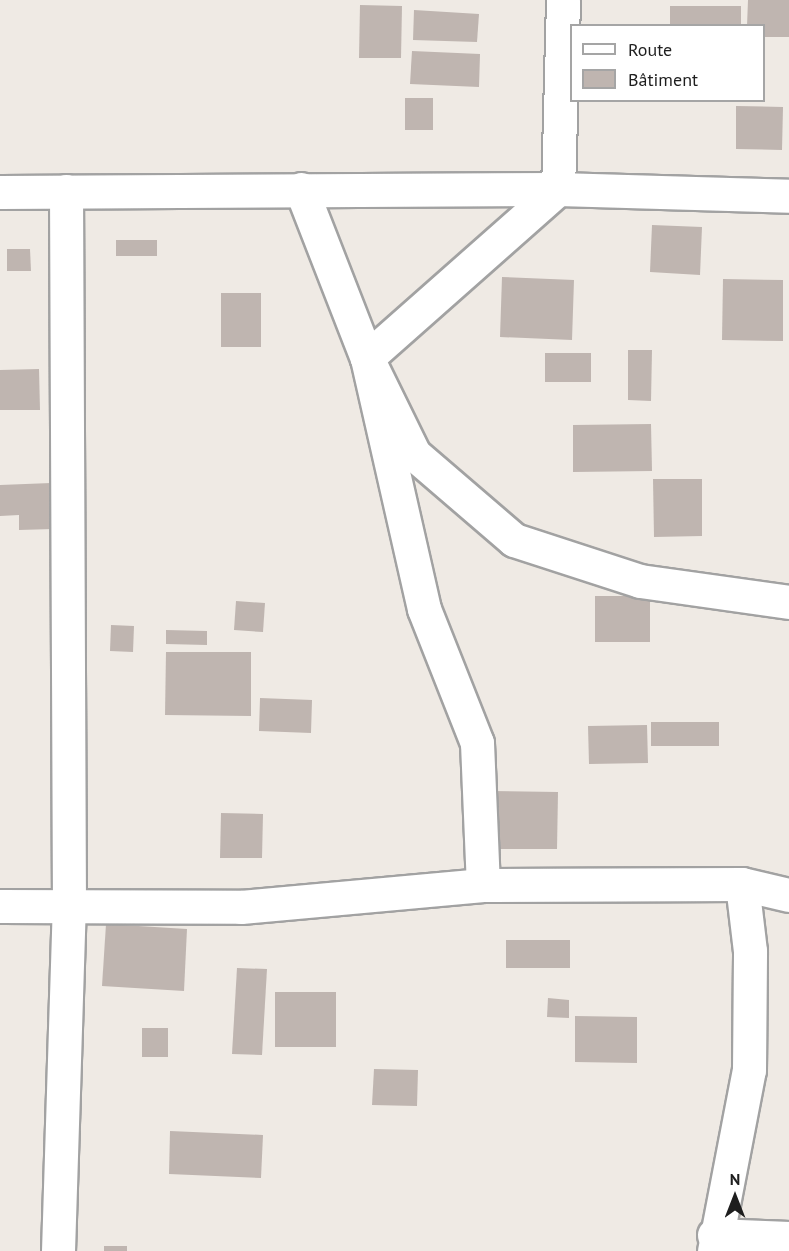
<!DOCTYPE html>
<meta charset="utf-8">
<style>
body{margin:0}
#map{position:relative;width:789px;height:1251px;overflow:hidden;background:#efeae4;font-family:"PT Sans",sans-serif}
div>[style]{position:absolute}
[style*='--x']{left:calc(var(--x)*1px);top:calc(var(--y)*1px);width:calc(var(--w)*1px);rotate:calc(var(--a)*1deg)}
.building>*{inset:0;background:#bfb5b0}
.roads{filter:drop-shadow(2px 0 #a2a2a2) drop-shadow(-2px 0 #a2a2a2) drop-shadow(0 2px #a2a2a2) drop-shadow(0 -2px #a2a2a2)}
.minor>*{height:33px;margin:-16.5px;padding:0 16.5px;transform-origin:16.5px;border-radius:16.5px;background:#fff}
span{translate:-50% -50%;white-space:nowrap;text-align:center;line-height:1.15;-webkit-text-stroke:5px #fff;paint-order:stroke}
.legend{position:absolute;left:570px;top:24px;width:195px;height:78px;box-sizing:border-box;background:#fff;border:2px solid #a5a5a5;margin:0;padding:8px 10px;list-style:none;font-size:18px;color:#1e1e1e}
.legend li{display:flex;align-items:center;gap:12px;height:30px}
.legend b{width:30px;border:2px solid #a5a5a5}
.north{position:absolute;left:705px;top:1167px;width:60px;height:60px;-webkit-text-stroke:4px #fff;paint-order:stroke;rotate:0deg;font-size:16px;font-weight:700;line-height:24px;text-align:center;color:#1e1e1e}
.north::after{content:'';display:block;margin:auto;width:21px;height:27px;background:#1e1e1e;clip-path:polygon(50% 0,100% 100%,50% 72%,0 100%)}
</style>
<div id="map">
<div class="building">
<i style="clip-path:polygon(748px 0,789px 0,789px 37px,764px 37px,764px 26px,747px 26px)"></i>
<i style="clip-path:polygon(360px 5px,402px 6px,401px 58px,359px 58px)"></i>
<i style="clip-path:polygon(670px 6px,741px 6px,741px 26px,670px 26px)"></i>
<i style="clip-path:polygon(414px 10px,479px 14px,477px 42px,413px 40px)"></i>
<i style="clip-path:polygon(412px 51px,480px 54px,479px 87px,410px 84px)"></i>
<i style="clip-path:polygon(405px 98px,433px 98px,433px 130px,405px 130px)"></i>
<i style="clip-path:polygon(736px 106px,783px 107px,782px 150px,736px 149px)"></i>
<i style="clip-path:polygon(652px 225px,702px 227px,700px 275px,650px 272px)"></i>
<i style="clip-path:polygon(116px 240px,157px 240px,157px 256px,116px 256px)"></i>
<i style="clip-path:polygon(7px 249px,30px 249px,31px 271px,7px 271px)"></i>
<i style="clip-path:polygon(502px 277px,574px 280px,572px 340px,500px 337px)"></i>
<i style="clip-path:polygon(723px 279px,783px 280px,783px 341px,722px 340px)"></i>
<i style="clip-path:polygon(221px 293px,261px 293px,261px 347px,221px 347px)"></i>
<i style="clip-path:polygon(628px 350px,652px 350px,651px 401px,628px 400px)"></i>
<i style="clip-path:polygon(545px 353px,591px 353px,591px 382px,545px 382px)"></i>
<i style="clip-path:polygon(39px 369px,40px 410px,0 410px,0 370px)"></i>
<i style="clip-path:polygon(651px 424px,652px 471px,573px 472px,573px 425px)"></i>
<i style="clip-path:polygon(653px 479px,702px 479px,702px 536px,654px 537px)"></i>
<i style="clip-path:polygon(51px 483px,53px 529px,19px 530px,19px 515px,0 516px,0 485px)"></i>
<i style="clip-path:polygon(595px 596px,650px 596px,650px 642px,595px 642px)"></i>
<i style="clip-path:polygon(236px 601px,265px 603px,263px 632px,234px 630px)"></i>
<i style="clip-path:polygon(111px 625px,134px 626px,133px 652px,110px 651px)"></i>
<i style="clip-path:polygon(166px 630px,207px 631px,207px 645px,166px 644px)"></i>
<i style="clip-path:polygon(166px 652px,251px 652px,251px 716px,165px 715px)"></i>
<i style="clip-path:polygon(260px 698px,312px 700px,311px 733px,259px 731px)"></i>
<i style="clip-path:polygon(651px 722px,719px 722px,719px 746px,651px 746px)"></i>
<i style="clip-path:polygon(647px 725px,648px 763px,589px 764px,588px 726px)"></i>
<i style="clip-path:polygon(490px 791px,558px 792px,557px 849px,489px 849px)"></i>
<i style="clip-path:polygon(221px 813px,263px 814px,262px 858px,220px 858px)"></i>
<i style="clip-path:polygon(106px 924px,187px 929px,184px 991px,102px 986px)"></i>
<i style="clip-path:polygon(506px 940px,570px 940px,570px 968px,506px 968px)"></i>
<i style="clip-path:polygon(237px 968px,267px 969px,262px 1055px,232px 1054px)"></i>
<i style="clip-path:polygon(275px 992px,336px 992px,336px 1047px,275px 1047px)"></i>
<i style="clip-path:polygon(548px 998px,569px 1000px,569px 1018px,547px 1017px)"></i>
<i style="clip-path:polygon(575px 1016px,637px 1017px,637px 1063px,575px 1062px)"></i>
<i style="clip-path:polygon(142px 1028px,168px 1028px,168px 1057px,142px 1057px)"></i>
<i style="clip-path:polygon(374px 1069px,418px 1070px,417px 1106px,372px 1105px)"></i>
<i style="clip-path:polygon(170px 1131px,263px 1135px,261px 1178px,169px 1174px)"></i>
<i style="clip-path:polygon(104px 1246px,127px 1246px,127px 1251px,104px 1251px)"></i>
</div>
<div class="roads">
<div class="minor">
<i style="--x:563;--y:0;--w:189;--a:91.5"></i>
<i style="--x:558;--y:189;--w:255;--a:138.5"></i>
<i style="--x:367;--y:358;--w:107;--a:63.9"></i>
<i style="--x:414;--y:454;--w:132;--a:40.7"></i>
<i style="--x:514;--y:540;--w:133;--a:18"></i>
<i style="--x:640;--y:581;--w:150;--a:8"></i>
<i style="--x:301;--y:189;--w:181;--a:68.7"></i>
<i style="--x:367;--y:358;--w:257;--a:77.2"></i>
<i style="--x:424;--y:609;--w:144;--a:68.4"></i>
<i style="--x:477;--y:743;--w:142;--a:87.6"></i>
<i style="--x:0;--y:192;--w:558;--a:-0.31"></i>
<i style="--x:558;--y:189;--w:231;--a:1.7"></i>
<i style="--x:0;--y:906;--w:241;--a:0.2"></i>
<i style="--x:241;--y:907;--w:243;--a:-5.2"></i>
<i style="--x:483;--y:885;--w:259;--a:-0.2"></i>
<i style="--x:742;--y:884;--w:48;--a:13.2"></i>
<i style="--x:714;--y:1235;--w:75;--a:2.3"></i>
<i style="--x:58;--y:1251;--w:345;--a:-88.2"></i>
<i style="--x:69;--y:906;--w:715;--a:-90.24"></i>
<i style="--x:714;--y:1251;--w:184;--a:-79.1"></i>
<i style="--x:749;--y:1070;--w:119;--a:-89.5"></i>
<i style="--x:750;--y:951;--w:67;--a:-96.8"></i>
</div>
</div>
<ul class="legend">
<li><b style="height:8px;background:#fff"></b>Route</li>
<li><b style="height:16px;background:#bfb5b0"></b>Bâtiment</li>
</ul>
<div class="north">N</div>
</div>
